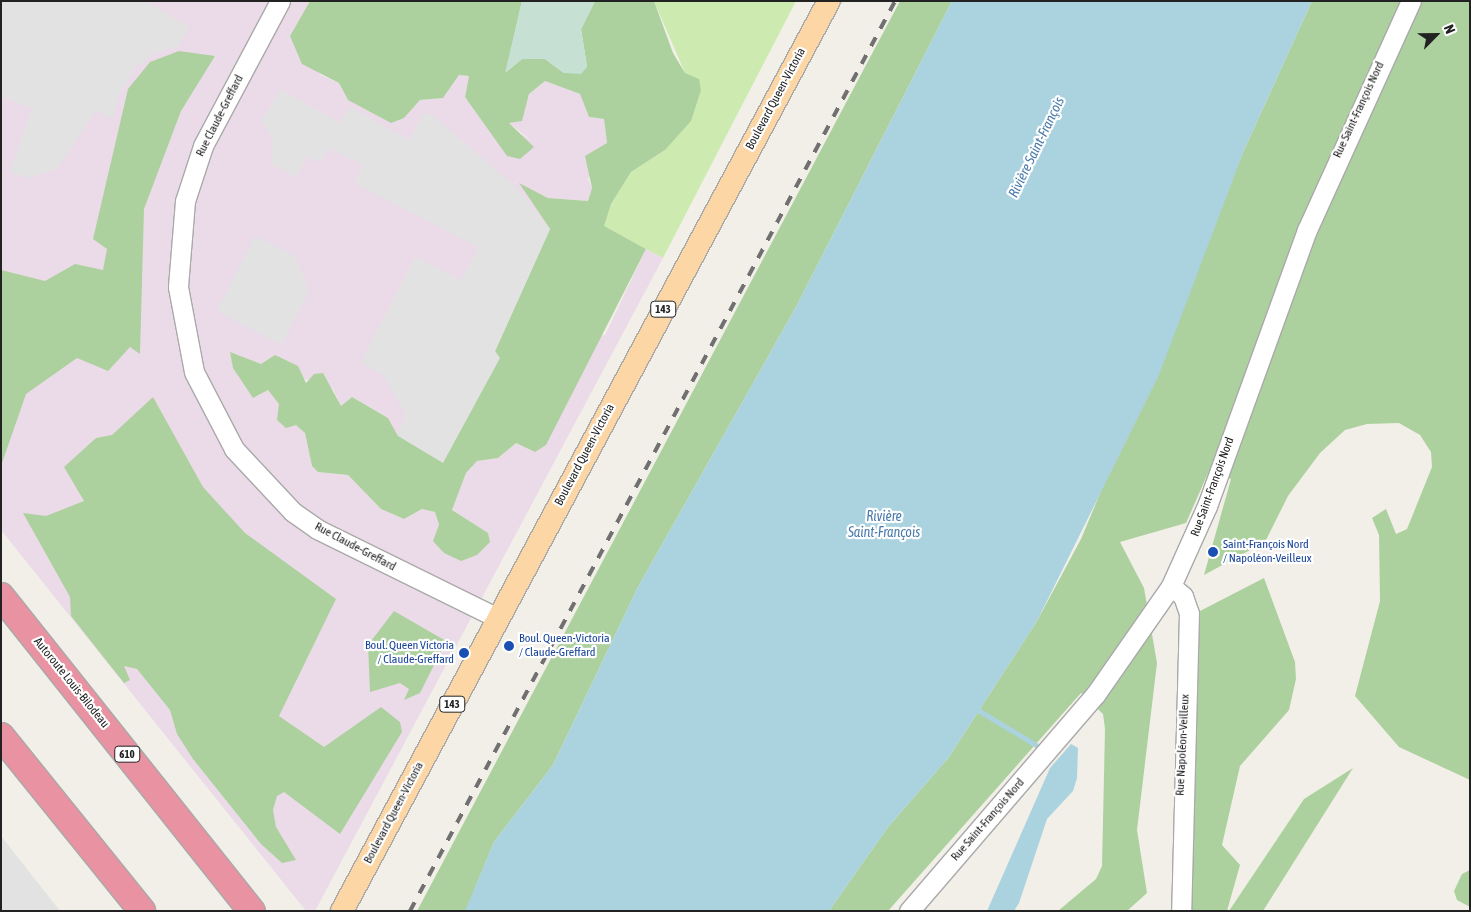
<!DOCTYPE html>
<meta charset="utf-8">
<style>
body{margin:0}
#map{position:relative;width:1471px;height:912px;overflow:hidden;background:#f2efe9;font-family:"Asap Condensed",sans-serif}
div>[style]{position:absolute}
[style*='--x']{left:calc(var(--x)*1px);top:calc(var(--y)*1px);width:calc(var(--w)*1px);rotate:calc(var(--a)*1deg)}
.industrial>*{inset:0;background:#ebdbe8}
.grass>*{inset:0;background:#cdebb0}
.forest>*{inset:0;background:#add19e}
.wetland>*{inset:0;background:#c6e0d4}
.parking>*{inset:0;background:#e2e2e2}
.water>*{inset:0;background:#aad3df}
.stream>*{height:4.5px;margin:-2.25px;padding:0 2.25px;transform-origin:2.25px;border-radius:2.25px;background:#aad3df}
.roads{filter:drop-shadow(1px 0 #a9a9a9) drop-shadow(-1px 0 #a9a9a9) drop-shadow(0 1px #a9a9a9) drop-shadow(0 -1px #a9a9a9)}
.minor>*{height:19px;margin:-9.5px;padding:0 9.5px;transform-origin:9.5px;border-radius:9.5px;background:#fff}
.major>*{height:22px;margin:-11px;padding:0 11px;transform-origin:11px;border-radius:11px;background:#fcd6a4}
.highway>*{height:26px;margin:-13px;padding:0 13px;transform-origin:13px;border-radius:13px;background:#e892a2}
.rail>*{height:4px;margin-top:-2px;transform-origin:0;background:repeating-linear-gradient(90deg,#707070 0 10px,transparent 0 20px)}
.dots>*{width:14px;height:14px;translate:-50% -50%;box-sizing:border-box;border:2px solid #fff;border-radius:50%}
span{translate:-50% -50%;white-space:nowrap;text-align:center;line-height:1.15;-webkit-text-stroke:4.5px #fff;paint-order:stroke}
.shield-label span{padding:1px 4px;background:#fff;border:1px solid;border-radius:4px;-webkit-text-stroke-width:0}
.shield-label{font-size:11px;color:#222;font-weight:700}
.street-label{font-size:12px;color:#222}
.transit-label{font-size:12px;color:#164399}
.left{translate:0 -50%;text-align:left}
.right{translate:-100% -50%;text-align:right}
.water-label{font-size:14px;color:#4a7aab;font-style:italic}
.frame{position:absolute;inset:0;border:2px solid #222;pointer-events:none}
.north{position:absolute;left:1411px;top:10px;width:50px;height:50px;-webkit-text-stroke:4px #fff;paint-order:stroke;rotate:67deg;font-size:14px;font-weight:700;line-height:20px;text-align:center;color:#222}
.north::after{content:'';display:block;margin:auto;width:18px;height:22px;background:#222;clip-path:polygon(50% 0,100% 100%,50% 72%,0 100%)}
</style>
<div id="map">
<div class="industrial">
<i style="clip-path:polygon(1px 1px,310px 1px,290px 36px,321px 75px,339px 83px,348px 100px,404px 118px,420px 100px,443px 98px,459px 75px,469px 76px,465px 98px,532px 141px,509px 123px,522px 120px,529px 94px,545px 81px,580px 94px,589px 117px,604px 119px,607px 143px,588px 179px,592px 188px,588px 201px,548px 198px,520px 184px,550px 229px,398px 436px,388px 418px,352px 397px,341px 407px,333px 389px,230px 353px,254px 398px,268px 390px,305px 433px,312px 466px,318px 472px,348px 475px,381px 509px,404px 519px,422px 509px,435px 512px,439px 525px,487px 533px,452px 510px,466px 473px,477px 461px,498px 458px,516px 443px,535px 452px,598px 336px,605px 335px,646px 249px,663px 258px,315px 911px,306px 911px,1px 530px)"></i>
</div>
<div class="grass">
<i style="clip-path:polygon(654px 1px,796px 1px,663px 258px,603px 226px,611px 204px,631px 172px,665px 150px,685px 73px)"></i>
</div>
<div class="forest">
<i style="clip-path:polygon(310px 1px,522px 1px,506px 72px,522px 59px,545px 59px,564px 73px,587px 67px,581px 29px,595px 1px,654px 1px,673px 53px,685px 73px,699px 79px,701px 90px,691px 121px,665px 150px,631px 172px,611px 204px,604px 226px,646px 249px,546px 445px,535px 452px,516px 443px,498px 458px,477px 461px,466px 473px,452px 510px,488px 533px,490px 542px,477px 555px,461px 561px,444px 553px,433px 541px,439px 525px,435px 512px,422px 509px,404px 519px,381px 509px,348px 475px,318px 472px,312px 466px,305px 433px,296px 425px,286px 428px,277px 420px,279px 404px,268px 390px,253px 398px,233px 368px,230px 352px,261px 364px,275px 355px,298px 366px,306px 383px,314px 374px,323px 373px,341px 406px,352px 397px,388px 418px,398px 436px,495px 351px,550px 229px,519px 183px,548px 198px,588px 201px,592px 188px,585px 156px,607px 143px,604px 119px,589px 117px,580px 94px,545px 81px,529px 94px,522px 121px,509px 123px,534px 147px,520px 159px,507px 156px,465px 97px,469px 76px,459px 75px,443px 98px,420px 100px,404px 118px,391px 123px,348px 100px,339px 83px,302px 64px,290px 36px)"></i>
<i style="clip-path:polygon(900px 1px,952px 1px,796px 307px,638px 587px,553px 765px,494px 842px,466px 910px,417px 911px)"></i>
<i style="clip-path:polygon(1312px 1px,1470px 1px,1470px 780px,1399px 747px,1355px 696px,1380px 601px,1379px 535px,1372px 518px,1386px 509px,1396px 534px,1407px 529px,1432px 467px,1431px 452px,1420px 435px,1399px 423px,1367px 424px,1345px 430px,1320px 453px,1288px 496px,1265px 542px,1204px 575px,1231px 479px,1209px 471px,1186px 523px,1120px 542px,1144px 588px,1157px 663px,1137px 830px,1147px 893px,1127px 911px,1058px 911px,1096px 879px,1102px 866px,1105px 729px,1103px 714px,1081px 693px,888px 911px,829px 911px,888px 827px,949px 757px,1037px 621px,1081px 539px,1244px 150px)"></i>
<i style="clip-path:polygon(179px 51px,215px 56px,181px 111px,144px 209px,140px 354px,130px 347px,108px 371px,77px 358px,26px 394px,1px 466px,1px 270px,45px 281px,75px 264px,103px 270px,107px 249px,93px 239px,128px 89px,150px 62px)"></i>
<i style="clip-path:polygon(153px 397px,203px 487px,245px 533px,336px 599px,279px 716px,324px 747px,381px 707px,400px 722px,402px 732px,340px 834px,284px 792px,277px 796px,273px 810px,276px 827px,296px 860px,282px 863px,261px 844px,193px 759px,177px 734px,170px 710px,137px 669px,124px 666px,130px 680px,124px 683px,71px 616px,70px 597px,23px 513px,46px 516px,84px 501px,64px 467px,96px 438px,112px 435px)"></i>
<i style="clip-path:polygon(1264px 578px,1295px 662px,1296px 679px,1289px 710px,1240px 766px,1222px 845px,1240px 865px,1227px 911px,1191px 911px,1200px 611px)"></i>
<i style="clip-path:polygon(394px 611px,446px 641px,420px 693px,404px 700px,409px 689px,400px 683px,370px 692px,368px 645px)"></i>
<i style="clip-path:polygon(1353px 768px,1263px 911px,1229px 911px,1304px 799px)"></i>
<i style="clip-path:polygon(1470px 870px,1470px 907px,1457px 900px,1454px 891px,1462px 874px)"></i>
</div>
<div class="wetland">
<i style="clip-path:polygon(522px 1px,595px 1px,581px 29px,587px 67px,581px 74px,564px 73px,545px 59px,522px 59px,505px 73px)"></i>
</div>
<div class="parking">
<i style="clip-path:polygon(1px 1px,145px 1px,189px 27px,179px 46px,157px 52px,136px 67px,118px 97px,113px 118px,95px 111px,58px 168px,29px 178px,10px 172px,32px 108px,1px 97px)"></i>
<i style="clip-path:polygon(280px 89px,340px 123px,350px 107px,409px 140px,423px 114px,432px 115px,516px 187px,550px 229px,495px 351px,500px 358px,443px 463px,398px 436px,405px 414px,384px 376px,361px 363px,415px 257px,461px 280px,478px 247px,354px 183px,363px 165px,329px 148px,321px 163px,307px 156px,296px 177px,271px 164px,273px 139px,262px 121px)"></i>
<i style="clip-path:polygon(255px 236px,296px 257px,309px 292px,282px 345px,217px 311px)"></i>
<i style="clip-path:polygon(1px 836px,60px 911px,1px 911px)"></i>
</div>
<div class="water">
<i style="clip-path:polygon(952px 1px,1312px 1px,1244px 150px,1159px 375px,1037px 621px,949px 757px,888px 827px,829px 911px,465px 911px,494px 842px,553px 765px,638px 587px,796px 307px)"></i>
<i style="clip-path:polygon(1071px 744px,1078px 748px,1077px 778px,1073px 791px,1047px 819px,1019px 903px,1014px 911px,987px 911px,1050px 768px)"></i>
</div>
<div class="stream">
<i style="--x:978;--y:710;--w:76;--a:31"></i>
</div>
<div class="roads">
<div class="minor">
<i style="--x:280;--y:1;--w:164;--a:118"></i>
<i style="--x:203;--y:146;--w:58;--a:108.1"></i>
<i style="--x:185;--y:201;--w:86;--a:94.7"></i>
<i style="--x:178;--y:287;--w:86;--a:79.3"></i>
<i style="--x:194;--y:372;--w:87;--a:62.5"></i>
<i style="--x:234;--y:449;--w:86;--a:46.9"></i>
<i style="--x:293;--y:512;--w:29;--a:35"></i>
<i style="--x:317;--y:529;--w:202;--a:26.2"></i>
<i style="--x:1171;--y:586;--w:16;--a:40"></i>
<i style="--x:1183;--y:596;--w:18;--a:71"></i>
<i style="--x:1189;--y:613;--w:298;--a:91.5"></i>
<i style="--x:909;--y:911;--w:285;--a:-49.3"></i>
<i style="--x:1095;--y:695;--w:133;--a:-55.1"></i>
<i style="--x:1171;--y:586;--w:88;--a:-65.8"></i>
<i style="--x:1207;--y:506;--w:294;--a:-70.1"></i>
<i style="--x:1307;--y:230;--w:252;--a:-65.6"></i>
</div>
<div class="major">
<i style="--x:342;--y:911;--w:1032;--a:-61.85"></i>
</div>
<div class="highway">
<i style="--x:1;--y:596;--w:403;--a:51.5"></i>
<i style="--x:1;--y:736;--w:225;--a:51.1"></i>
</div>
</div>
<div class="rail">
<i style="--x:410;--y:911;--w:1031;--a:-61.94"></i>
</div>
<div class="dots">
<i style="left:1213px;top:552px;background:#1a4fb4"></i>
<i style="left:509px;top:646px;background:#1a4fb4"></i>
<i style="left:464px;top:653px;background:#1a4fb4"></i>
</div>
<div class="shield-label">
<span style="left:663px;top:309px">143</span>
<span style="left:452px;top:704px">143</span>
<span style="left:127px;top:754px">610</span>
</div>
<div class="street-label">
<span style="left:776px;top:99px;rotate:-62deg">Boulevard Queen-Victoria</span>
<span style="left:1359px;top:110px;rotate:-65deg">Rue Saint-François Nord</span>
<span style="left:220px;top:116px;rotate:-63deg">Rue Claude-Greffard</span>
<span style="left:585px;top:455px;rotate:-62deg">Boulevard Queen-Victoria</span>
<span style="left:1213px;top:487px;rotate:-70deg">Rue Saint-François Nord</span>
<span style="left:355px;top:547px;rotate:28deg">Rue Claude-Greffard</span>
<span style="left:71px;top:683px;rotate:51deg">Autoroute Louis-Bilodeau</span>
<span style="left:1183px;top:745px;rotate:-87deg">Rue Napoléon-Veilleux</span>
<span style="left:394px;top:813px;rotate:-62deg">Boulevard Queen-Victoria</span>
<span style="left:988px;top:820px;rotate:-49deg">Rue Saint-François Nord</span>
</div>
<div class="transit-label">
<span class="left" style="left:1223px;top:552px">Saint-François Nord<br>/ Napoléon-Veilleux</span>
<span class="left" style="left:519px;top:646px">Boul. Queen-Victoria<br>/ Claude-Greffard</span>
<span class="right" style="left:454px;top:653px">Boul. Queen Victoria<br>/ Claude-Greffard</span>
</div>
<div class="water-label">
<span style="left:1036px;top:147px;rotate:-64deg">Rivière Saint-François</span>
<span style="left:884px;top:524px">Rivière<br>Saint-François</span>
</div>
<div class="frame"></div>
<div class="north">N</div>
</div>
